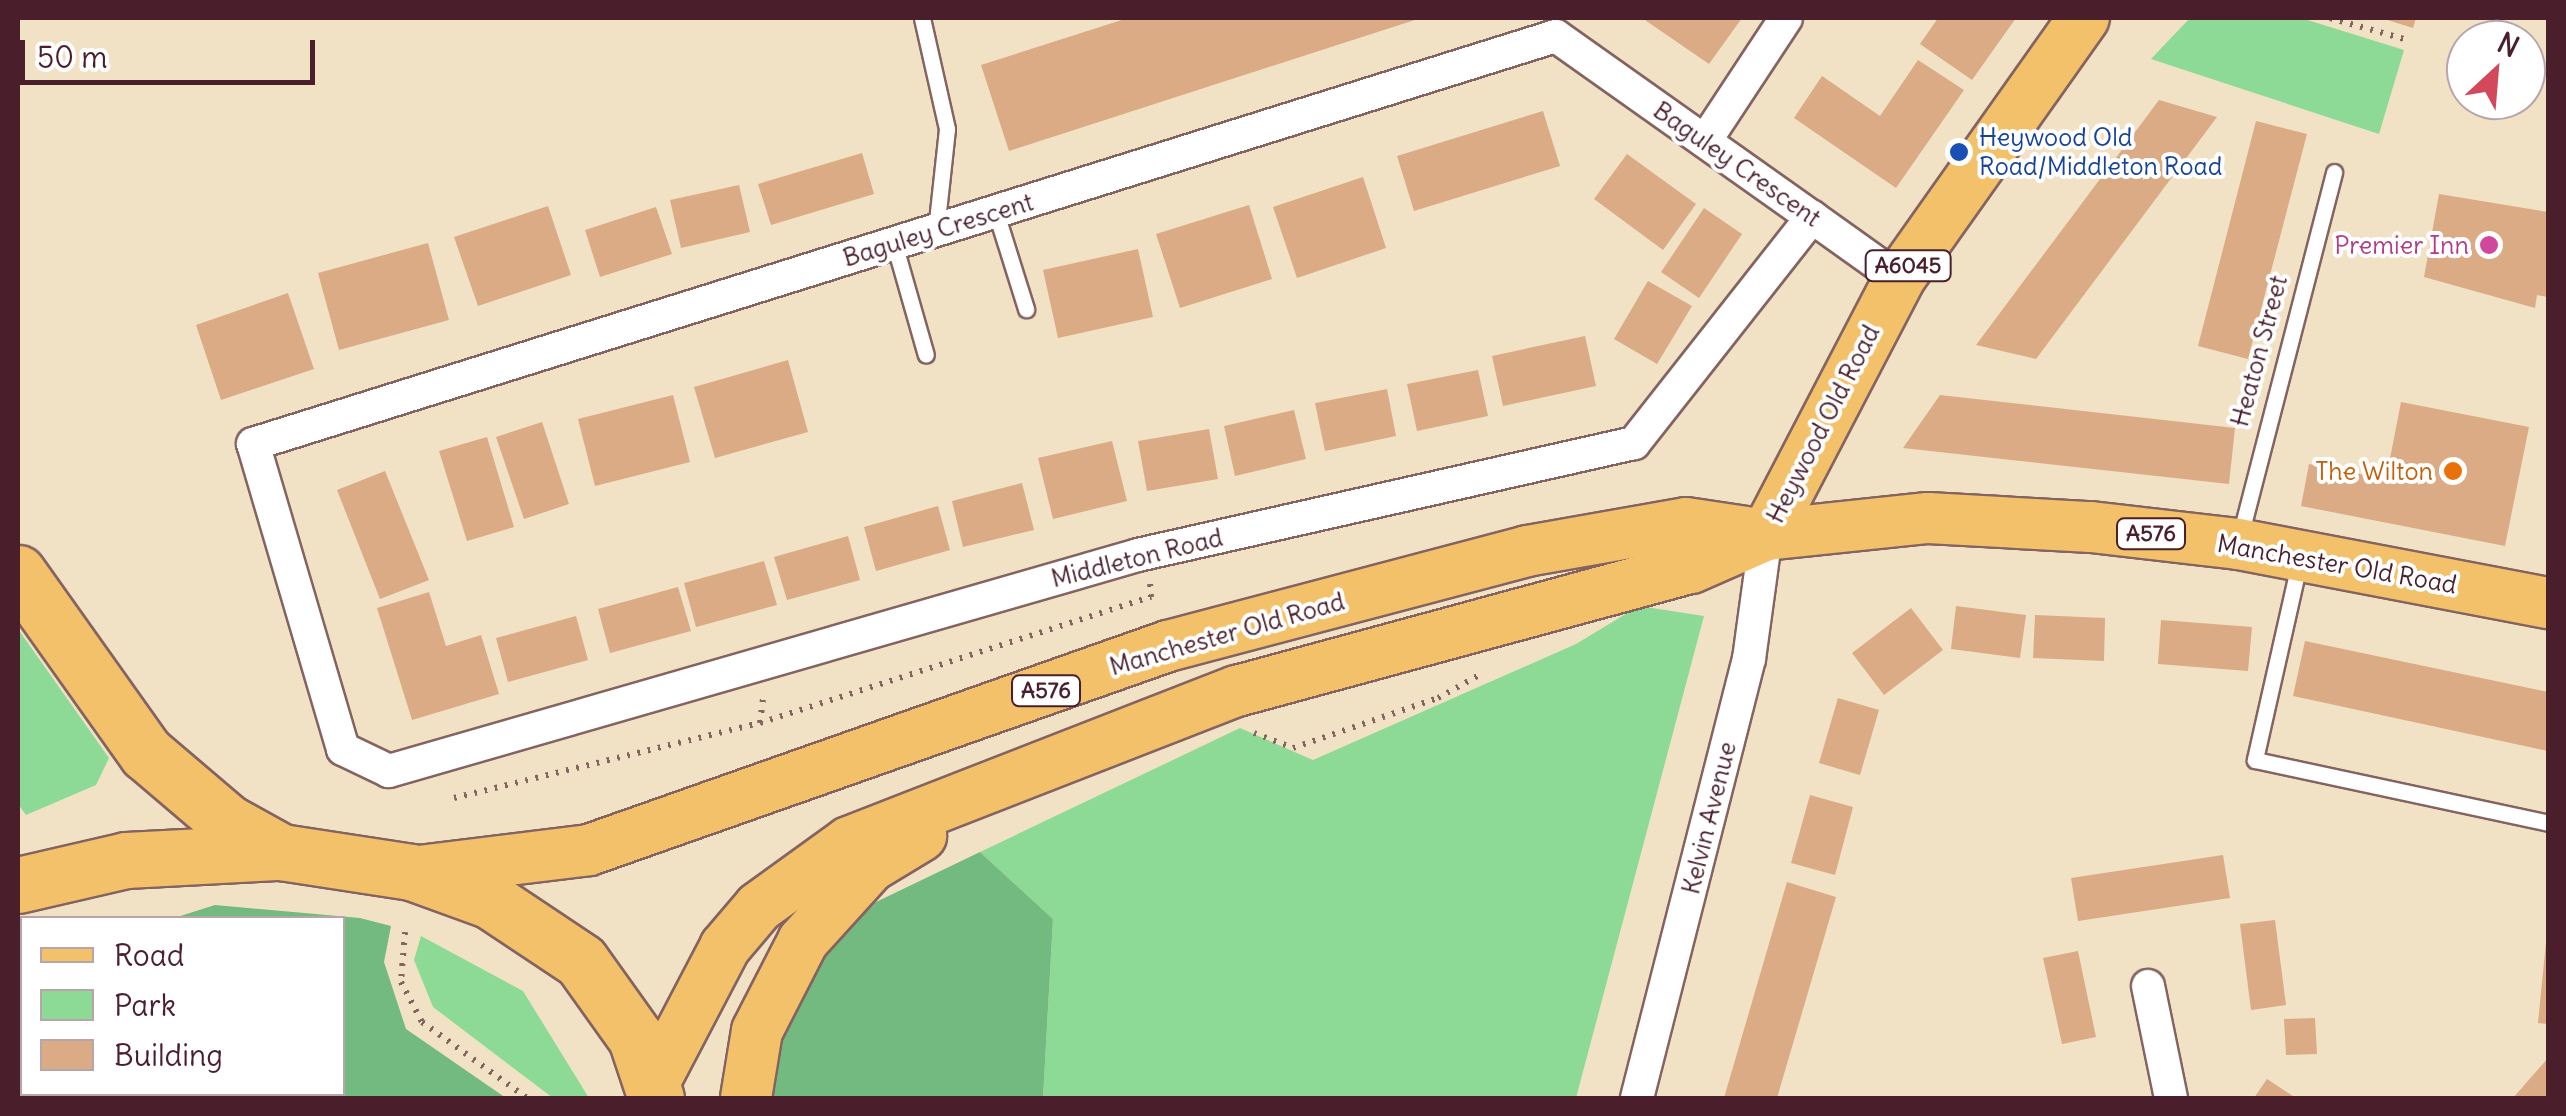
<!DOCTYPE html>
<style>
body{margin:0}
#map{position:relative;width:2566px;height:1116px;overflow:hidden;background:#f1e2c5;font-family:Delius,sans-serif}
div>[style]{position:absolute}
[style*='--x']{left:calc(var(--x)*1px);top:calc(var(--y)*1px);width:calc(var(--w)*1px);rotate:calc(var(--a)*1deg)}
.green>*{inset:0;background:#8dda97}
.forest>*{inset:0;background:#72ba80}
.building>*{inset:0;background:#daab85}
.path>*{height:6px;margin-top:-3px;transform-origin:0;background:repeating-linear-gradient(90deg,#846361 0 2.5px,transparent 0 10.5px)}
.roads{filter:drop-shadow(2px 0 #846361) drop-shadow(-2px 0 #846361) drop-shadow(0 2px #846361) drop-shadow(0 -2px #846361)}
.lane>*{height:15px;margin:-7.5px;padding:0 7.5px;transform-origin:7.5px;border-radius:7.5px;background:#fff}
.street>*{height:32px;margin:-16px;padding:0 16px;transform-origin:16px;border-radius:16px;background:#fff}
.primary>*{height:50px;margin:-25px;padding:0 25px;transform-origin:25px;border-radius:25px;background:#f4c16b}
.highway>*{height:55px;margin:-27.5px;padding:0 27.5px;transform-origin:27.5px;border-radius:27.5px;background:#f4c16b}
.dots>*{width:28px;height:28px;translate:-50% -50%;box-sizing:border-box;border:5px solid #fff;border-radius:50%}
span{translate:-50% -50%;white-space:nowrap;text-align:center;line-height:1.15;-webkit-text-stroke:8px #fff;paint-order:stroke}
.shield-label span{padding:2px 8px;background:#fff;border:2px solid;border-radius:8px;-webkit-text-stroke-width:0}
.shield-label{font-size:22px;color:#4a1f2b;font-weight:700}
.transit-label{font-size:25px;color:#164399}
.left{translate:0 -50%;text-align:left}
.street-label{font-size:25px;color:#4a1f2b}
.hotel-label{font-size:25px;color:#b23c85}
.right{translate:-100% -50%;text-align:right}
.food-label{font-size:25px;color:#c56008}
.frame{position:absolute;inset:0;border:20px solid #4a1f2b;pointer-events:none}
.legend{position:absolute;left:20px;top:916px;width:325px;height:180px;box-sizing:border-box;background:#fff;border:2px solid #b7a5aa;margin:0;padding:12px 18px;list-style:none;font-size:30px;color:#4a1f2b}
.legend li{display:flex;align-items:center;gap:20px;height:50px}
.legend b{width:50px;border:2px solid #b7a5aa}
.north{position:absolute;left:2446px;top:20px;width:100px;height:100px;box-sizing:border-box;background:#fff;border:2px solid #b7a5aa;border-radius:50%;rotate:26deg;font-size:28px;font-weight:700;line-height:40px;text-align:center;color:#4a1f2b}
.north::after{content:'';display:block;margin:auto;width:35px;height:45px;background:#d1495b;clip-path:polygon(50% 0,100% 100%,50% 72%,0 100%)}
.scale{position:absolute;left:20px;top:40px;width:295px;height:45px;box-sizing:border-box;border:5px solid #4a1f2b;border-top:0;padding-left:12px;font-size:30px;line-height:35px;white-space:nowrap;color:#4a1f2b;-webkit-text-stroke:8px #fff;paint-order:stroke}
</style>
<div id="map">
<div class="green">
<i style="clip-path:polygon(2190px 18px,2301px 18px,2404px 50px,2379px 134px,2151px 59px)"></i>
<i style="clip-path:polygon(1639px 606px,1704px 616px,1576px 1098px,1043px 1098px,1053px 919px,980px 852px,1240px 728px,1313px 760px,1576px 644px)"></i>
<i style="clip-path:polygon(18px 629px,109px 758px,96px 785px,26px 815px,18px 804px)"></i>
<i style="clip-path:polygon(421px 936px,523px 991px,589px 1098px,553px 1098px,433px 1007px,414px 960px)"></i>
</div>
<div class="forest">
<i style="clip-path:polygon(980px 852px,1053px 919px,1043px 1098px,771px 1098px,773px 1049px,801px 978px,876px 902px)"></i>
<i style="clip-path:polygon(215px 905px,360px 918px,391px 926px,384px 962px,406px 1029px,506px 1098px,278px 1098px,342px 1094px,342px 918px,174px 918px)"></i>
</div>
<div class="building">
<i style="clip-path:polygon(1128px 18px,1421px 18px,1009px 151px,981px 65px)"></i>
<i style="clip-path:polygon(1642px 18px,1742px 18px,1709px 64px)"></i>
<i style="clip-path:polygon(1938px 18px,2016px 18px,1972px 80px,1920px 44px)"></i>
<i style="clip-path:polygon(2381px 18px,2416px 18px,2413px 28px)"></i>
<i style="clip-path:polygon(1918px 60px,1964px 90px,1896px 188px,1794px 118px,1822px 76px,1880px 116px)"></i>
<i style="clip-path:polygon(2159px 100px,2217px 117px,2036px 359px,1976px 345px)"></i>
<i style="clip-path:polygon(1543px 111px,1560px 166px,1414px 211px,1397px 156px)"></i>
<i style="clip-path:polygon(2256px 121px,2307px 134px,2248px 359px,2198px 346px)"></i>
<i style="clip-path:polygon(862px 153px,874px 194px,771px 225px,758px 184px)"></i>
<i style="clip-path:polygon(1627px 154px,1696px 204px,1663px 250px,1594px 199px)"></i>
<i style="clip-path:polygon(1363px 177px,1386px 248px,1297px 278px,1273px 207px)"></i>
<i style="clip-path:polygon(739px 185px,750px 232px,681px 248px,670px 200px)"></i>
<i style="clip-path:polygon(2439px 194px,2548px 212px,2548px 297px,2537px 295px,2535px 308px,2424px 277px)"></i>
<i style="clip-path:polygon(1249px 205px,1272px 279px,1180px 308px,1156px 234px)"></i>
<i style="clip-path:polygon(548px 206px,571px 275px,478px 306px,454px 237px)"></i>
<i style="clip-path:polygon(656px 207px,672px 254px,600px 277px,585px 230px)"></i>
<i style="clip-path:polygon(1704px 208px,1742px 234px,1699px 298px,1661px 272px)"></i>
<i style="clip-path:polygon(428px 243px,449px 320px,339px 350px,318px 273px)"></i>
<i style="clip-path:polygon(1138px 249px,1153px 317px,1058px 338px,1043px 270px)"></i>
<i style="clip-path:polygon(1648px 281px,1692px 306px,1657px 364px,1614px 339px)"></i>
<i style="clip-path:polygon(288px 293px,314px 369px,221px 400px,196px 325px)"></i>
<i style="clip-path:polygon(1585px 336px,1596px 386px,1503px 406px,1492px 356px)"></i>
<i style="clip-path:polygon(788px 360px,808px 432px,715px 458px,694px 387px)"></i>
<i style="clip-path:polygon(1478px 370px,1488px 416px,1417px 431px,1407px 384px)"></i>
<i style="clip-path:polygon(1387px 389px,1396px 436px,1325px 451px,1315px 403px)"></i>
<i style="clip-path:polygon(673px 395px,690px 462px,595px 486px,578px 419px)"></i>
<i style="clip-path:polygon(1940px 395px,2235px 428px,2229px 484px,1903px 448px)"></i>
<i style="clip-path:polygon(2401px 402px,2529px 427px,2505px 546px,2301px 506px,2309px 464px,2386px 479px)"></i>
<i style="clip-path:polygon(1294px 410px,1306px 459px,1235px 476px,1224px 426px)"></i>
<i style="clip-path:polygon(542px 422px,569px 504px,524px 519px,496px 437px)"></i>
<i style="clip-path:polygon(1209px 429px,1218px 479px,1147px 491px,1138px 441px)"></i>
<i style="clip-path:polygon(487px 437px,514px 527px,467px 541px,439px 451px)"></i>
<i style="clip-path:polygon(1112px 441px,1127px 501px,1053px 519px,1038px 458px)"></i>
<i style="clip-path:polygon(385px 471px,429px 580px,380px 599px,337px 490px)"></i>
<i style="clip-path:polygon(1022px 483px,1034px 530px,963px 547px,952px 501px)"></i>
<i style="clip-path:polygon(938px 506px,950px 550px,876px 571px,864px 527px)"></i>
<i style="clip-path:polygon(848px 536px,860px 580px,787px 600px,774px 557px)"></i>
<i style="clip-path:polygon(764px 561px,777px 605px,696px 627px,684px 583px)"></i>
<i style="clip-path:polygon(678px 587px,691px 631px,610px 653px,598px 609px)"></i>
<i style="clip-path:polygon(429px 592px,446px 646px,481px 635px,499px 694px,412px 720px,377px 608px)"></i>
<i style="clip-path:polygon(1956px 606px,2026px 615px,2020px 658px,1951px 649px)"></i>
<i style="clip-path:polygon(1911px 608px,1943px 650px,1884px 695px,1852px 653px)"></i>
<i style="clip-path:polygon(2035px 615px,2105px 618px,2104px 661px,2033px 658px)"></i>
<i style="clip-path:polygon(576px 616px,588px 660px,508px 682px,496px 638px)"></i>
<i style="clip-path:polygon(2161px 620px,2252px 627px,2248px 671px,2158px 664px)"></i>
<i style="clip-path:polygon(2305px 641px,2548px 692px,2548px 751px,2293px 696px)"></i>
<i style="clip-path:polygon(1838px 698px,1879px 710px,1860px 775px,1819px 763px)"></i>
<i style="clip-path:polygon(1810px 795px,1853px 807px,1835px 875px,1791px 863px)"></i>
<i style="clip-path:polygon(2223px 855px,2230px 898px,2078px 921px,2071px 878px)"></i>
<i style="clip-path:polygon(1787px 882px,1836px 897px,1777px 1098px,1724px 1098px)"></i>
<i style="clip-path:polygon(2275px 920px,2286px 1005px,2251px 1010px,2240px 924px)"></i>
<i style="clip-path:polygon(2546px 942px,2548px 942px,2548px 1024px,2538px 1023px)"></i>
<i style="clip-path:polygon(2078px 951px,2096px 1037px,2062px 1044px,2043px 958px)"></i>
<i style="clip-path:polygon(2315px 1018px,2317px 1054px,2286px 1055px,2284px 1019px)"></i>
<i style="clip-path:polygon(2548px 1058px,2548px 1098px,2513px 1098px)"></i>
<i style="clip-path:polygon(2267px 1079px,2296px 1098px,2254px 1098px)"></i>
</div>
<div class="path">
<i style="--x:2330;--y:18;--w:81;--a:15.8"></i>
<i style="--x:760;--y:723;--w:411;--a:-17.9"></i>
<i style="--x:1151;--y:597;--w:13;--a:-94"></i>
<i style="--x:1254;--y:733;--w:42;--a:21"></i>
<i style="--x:1293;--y:748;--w:153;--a:-19"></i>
<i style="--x:1438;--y:698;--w:51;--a:-29.1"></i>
<i style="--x:454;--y:798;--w:315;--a:-13.8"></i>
<i style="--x:760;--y:723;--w:24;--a:-83"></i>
<i style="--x:405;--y:932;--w:50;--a:94.6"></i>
<i style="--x:401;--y:982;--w:45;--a:62.3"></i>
<i style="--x:422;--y:1022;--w:130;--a:35.9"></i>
</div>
<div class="roads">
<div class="lane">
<i style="--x:922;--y:18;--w:114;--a:77.3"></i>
<i style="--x:947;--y:129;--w:102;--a:96.2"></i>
<i style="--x:996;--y:213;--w:101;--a:72.6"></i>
<i style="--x:894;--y:243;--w:116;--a:74.1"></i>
<i style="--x:2239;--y:540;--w:380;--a:-75.5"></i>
<i style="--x:2299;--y:564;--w:201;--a:102.7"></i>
<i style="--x:2255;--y:760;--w:300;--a:12.1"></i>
</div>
<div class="street">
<i style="--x:1705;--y:141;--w:147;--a:-56.6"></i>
<i style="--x:1812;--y:217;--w:288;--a:128.2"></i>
<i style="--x:1634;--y:443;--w:508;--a:167.28"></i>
<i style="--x:1138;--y:555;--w:780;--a:163.91"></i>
<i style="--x:389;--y:771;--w:51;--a:-154.4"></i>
<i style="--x:343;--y:749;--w:318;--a:-106.4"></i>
<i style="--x:253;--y:444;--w:1365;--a:-17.39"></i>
<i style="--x:1556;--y:36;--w:314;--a:35.3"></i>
<i style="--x:1812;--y:217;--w:107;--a:35.5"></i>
<i style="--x:2148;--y:986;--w:114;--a:78.4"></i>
<i style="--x:1637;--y:1098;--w:453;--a:-75.7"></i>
<i style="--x:1749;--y:659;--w:125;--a:-82.2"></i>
</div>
<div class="primary">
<i style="--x:1766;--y:535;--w:288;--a:-62.5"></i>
<i style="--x:1899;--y:279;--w:320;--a:-54.7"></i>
<i style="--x:411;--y:872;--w:179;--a:-7"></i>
<i style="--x:589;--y:850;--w:614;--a:-19.41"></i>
<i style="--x:1168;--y:646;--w:371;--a:-14.8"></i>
<i style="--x:1527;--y:551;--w:161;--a:-10"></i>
<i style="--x:1686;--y:523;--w:81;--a:8.5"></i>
<i style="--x:1766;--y:535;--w:163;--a:-6"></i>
<i style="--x:1928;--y:518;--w:163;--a:3.2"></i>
<i style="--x:2091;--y:527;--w:148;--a:6.6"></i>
<i style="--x:2238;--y:544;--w:316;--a:10.8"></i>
<i style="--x:653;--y:1085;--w:156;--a:-62.4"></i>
<i style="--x:725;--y:947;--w:52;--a:-49.6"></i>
<i style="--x:759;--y:907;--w:111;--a:-35.8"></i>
<i style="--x:849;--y:842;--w:416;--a:-21.3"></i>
<i style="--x:1237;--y:691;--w:470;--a:-15.2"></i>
<i style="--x:1691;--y:568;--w:82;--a:-23.7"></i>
<i style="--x:746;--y:1098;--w:68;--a:-80.7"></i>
<i style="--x:757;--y:1031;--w:101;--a:-62.9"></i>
<i style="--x:803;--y:941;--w:100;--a:-47.8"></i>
<i style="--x:870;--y:867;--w:60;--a:-31.3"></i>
</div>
<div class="highway">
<i style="--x:18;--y:573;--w:221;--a:54.6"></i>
<i style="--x:146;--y:753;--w:106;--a:40.4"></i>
<i style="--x:227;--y:822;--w:62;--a:29.1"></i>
<i style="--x:18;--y:885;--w:111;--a:-13"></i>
<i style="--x:126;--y:860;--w:155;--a:-3"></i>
<i style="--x:281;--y:852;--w:132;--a:8.7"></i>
<i style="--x:411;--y:872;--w:85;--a:19.9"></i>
<i style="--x:491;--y:901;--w:108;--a:33.7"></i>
<i style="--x:581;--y:961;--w:95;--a:54.5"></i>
<i style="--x:636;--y:1038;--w:63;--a:71.6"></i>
<i style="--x:18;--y:1081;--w:7;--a:56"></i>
<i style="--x:189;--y:1094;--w:6;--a:45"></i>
</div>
</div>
<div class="dots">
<i style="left:1959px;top:152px;background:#1a4fb4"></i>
<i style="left:2489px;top:245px;background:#d1479c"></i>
<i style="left:2453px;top:471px;background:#e8710a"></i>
</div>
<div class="shield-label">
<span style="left:1908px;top:266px">A6045</span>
<span style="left:2151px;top:534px">A576</span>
<span style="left:1046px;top:691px">A576</span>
</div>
<div class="transit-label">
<span class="left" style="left:1979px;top:152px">Heywood Old<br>Road/Middleton Road</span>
</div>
<div class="street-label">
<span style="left:1737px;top:164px;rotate:35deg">Baguley Crescent</span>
<span style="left:938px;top:230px;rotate:-17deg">Baguley Crescent</span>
<span style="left:2259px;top:351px;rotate:-75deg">Heaton Street</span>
<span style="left:1823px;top:424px;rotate:-63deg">Heywood Old Road</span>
<span style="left:1137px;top:558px;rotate:-14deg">Middleton Road</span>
<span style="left:2337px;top:564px;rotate:10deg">Manchester Old Road</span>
<span style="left:1227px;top:634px;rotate:-16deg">Manchester Old Road</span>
<span style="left:1709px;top:818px;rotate:-76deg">Kelvin Avenue</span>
</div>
<div class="hotel-label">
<span class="right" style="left:2469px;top:245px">Premier Inn</span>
</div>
<div class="food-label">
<span class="right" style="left:2433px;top:471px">The Wilton</span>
</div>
<div class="frame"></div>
<ul class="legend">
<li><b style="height:12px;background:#f4c16b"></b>Road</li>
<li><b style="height:28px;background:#8dda97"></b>Park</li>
<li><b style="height:28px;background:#daab85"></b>Building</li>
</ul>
<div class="north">N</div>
<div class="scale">50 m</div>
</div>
